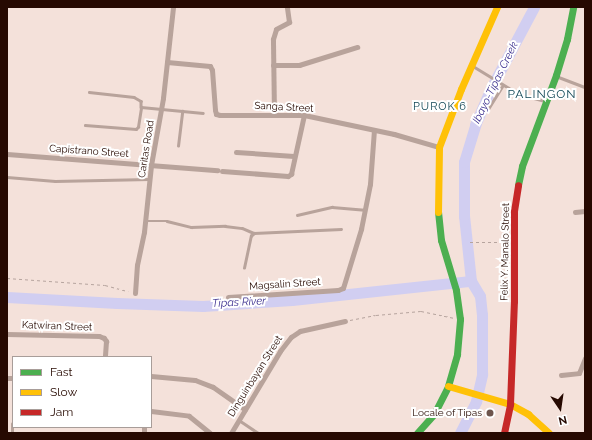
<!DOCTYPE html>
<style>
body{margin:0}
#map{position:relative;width:592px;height:440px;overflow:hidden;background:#f4e1da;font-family:Raleway,sans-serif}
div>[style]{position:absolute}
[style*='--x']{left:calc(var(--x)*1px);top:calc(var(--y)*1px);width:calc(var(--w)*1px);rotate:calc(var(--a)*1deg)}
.river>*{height:11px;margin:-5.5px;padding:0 5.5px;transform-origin:5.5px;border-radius:5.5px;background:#d1cef1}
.path>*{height:1px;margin-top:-0.5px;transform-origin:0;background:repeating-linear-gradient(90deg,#b6a49e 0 3px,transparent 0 6px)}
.lane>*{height:2.5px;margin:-1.25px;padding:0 1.25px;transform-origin:1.25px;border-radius:1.25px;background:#b8a39b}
.street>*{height:5px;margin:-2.5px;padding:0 2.5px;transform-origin:2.5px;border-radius:2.5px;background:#b8a39b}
.fast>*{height:7px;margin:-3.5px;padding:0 3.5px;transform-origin:3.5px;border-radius:3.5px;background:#4caf50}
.slow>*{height:7px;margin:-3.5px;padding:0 3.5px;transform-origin:3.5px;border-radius:3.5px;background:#ffc107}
.jam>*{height:7px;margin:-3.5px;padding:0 3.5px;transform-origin:3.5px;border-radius:3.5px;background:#c62828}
.dots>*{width:11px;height:11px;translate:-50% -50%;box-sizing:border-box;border:2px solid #fff;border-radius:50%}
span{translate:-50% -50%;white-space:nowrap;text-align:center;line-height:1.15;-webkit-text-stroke:4px #fff;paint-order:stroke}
.street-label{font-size:10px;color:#260901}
.poi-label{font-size:10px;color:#260901}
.right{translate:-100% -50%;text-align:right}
.water-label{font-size:11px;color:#392d8e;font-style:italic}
.neighbourhood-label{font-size:11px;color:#104655;letter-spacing:1px}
.quarter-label{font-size:12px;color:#104655;letter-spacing:1px}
.frame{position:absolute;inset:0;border:8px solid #260901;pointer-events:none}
.legend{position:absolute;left:12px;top:356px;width:140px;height:72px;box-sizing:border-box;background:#fff;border:1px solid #a89d99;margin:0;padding:5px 7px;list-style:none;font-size:12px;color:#260901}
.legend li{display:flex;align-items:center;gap:8px;height:20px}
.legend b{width:20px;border:1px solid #a89d99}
.north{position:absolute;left:540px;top:388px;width:40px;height:40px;-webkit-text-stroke:3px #fff;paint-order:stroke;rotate:167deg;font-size:11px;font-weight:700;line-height:16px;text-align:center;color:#260901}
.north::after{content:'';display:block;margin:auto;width:14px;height:18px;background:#260901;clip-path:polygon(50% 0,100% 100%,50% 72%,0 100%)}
</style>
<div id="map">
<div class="river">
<i style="--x:7;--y:297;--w:110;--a:3.1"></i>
<i style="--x:117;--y:303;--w:86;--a:2"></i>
<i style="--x:203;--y:306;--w:89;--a:-3.9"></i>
<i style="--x:292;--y:300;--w:180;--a:-6.1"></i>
<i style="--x:460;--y:433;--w:36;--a:-63"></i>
<i style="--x:476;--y:401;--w:28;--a:-77"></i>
<i style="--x:482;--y:374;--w:59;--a:-90"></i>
<i style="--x:482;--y:315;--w:19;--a:-96"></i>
<i style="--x:480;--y:296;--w:17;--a:-121"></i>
<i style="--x:471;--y:281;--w:65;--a:-96.1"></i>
<i style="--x:464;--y:216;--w:54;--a:-90"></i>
<i style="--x:464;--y:162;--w:39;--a:-73"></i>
<i style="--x:475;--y:125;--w:40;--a:-66.6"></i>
<i style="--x:491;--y:88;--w:92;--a:-62"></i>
</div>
<div class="path">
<i style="--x:470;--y:242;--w:38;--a:0"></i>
<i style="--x:7;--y:278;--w:98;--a:4.1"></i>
<i style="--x:105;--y:285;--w:24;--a:15"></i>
<i style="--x:350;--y:320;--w:26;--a:-11"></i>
<i style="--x:376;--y:315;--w:45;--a:-5.1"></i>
<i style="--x:421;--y:311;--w:33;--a:12"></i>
</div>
<div class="lane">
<i style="--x:473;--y:66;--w:42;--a:31.4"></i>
<i style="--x:556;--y:76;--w:31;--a:21"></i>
<i style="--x:89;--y:92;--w:45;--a:6.3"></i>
<i style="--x:134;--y:97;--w:8;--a:30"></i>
<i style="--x:141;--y:101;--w:6;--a:90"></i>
<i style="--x:534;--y:98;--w:11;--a:15"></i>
<i style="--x:488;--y:109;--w:28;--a:-58"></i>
<i style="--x:85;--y:125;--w:51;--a:4.5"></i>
<i style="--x:136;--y:129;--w:3;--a:-45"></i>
<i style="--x:138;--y:127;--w:20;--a:-81"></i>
<i style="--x:141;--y:107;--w:62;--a:5.5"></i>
<i style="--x:178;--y:146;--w:35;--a:-83"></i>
<i style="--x:7;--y:177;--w:48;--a:4.8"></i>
<i style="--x:55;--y:181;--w:94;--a:-1.2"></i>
<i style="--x:297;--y:215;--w:36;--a:-13"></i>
<i style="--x:332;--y:207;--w:32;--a:5"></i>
<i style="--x:146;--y:221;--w:21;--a:0"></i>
<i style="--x:167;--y:221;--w:25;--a:14"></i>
<i style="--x:191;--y:227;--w:34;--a:-2"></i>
<i style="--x:225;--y:226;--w:17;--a:7"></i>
<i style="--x:242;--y:228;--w:13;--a:23"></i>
<i style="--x:254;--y:233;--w:87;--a:-2.6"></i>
<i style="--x:244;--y:268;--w:33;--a:-78"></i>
<i style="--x:251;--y:236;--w:4;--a:-45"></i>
<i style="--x:239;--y:420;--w:23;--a:34"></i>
<i style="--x:12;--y:433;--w:9;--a:-90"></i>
</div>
<div class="street">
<i style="--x:167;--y:62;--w:43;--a:5.3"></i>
<i style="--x:210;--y:66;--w:4;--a:63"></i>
<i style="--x:212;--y:70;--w:40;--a:85.7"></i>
<i style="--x:215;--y:110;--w:4;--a:76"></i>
<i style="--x:216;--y:114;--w:4;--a:14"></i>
<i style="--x:220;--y:115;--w:84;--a:0"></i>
<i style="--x:304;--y:115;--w:92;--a:11.9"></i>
<i style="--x:394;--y:134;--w:47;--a:16.1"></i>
<i style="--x:273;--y:65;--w:26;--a:0"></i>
<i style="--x:299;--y:65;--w:61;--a:-17.2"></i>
<i style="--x:274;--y:114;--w:75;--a:-90.8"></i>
<i style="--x:273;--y:39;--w:10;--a:-73"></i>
<i style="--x:276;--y:29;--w:15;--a:-28"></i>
<i style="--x:289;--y:22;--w:15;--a:-98"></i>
<i style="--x:236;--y:152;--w:58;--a:3.9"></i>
<i style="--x:7;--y:154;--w:211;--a:4.4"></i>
<i style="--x:222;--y:171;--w:66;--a:4.3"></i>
<i style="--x:288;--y:176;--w:4;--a:-34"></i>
<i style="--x:291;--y:174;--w:60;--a:-77.6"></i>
<i style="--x:575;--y:212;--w:10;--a:-6"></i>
<i style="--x:135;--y:293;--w:28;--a:-86"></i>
<i style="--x:137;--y:265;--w:34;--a:-78"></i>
<i style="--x:144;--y:232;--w:67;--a:-84"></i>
<i style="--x:151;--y:165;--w:68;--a:-79.8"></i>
<i style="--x:163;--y:98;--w:92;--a:-83.7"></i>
<i style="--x:228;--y:297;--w:110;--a:-3.6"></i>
<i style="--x:338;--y:290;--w:5;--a:-22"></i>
<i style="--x:343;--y:288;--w:62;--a:-73"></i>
<i style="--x:361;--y:229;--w:46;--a:-78.7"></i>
<i style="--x:370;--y:184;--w:54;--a:-85.8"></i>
<i style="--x:7;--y:334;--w:92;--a:1.2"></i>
<i style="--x:99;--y:336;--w:5;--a:22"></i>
<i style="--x:104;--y:338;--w:4;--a:56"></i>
<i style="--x:106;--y:341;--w:16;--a:94"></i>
<i style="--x:561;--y:375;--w:18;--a:-6"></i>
<i style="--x:579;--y:373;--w:16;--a:-68"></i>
<i style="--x:151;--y:376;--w:44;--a:5.2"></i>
<i style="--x:195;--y:380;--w:19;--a:21"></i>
<i style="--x:213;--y:387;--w:39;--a:35"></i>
<i style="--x:7;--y:378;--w:6;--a:0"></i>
<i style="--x:151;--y:411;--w:38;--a:7"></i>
<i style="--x:189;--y:416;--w:27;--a:39"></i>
<i style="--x:144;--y:433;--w:6;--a:-90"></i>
<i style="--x:231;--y:433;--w:96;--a:-59.1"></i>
<i style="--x:280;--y:351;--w:18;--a:-52"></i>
<i style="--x:291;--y:337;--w:11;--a:-34"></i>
<i style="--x:300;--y:331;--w:46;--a:-12.5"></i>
</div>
<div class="fast">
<i style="--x:518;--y:185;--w:19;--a:-78"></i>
<i style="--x:522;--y:166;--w:97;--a:-69.5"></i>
<i style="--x:556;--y:75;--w:38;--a:-73"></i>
<i style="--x:567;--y:39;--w:33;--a:-79"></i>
<i style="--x:417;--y:433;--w:25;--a:-48"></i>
<i style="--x:434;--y:414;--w:31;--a:-63"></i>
<i style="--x:448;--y:386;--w:33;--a:-74"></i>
<i style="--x:457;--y:354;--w:35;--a:-85"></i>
<i style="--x:460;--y:319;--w:29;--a:-98"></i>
<i style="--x:456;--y:290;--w:52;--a:-106.7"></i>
<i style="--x:441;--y:240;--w:28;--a:-96"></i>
</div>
<div class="slow">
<i style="--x:438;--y:212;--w:65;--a:-89.1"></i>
<i style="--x:439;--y:147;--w:62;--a:-69.2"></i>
<i style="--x:461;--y:89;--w:90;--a:-66.3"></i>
<i style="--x:448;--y:386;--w:65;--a:16.2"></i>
<i style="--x:510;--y:404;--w:21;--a:29"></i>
<i style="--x:528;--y:414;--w:28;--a:42"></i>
</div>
<div class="jam">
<i style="--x:504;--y:433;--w:30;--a:-78"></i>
<i style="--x:510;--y:404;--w:103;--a:-87.8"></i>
<i style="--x:514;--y:301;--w:90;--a:-90"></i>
<i style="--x:514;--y:211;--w:26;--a:-81"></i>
</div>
<div class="dots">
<i style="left:490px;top:413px;background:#6e554d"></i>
</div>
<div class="street-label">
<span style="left:284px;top:107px;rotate:3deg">Sanga Street</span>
<span style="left:146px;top:149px;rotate:-81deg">Caritas Road</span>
<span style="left:89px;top:151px;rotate:4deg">Capistrano Street</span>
<span style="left:505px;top:252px;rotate:-89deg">Felix Y. Manalo Street</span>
<span style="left:285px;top:284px;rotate:-4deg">Magsalin Street</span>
<span style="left:57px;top:326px;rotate:2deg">Katwiran Street</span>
<span style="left:255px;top:376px;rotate:-58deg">Dinguinbayan Street</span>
</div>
<div class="poi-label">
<span class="right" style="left:482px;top:413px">Locale of Tipas</span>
</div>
<div class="water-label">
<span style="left:496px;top:83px;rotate:-64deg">Ibayo-Tipas Creek</span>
<span style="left:239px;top:303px;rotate:-3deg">Tipas River</span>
</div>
<div class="neighbourhood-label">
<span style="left:440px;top:107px">PUROK 6</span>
</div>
<div class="quarter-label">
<span style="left:542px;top:95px">PALINGON</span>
</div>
<div class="frame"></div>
<ul class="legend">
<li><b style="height:5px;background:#4caf50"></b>Fast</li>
<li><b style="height:5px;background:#ffc107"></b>Slow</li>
<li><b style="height:5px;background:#c62828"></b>Jam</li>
</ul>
<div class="north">N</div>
</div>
